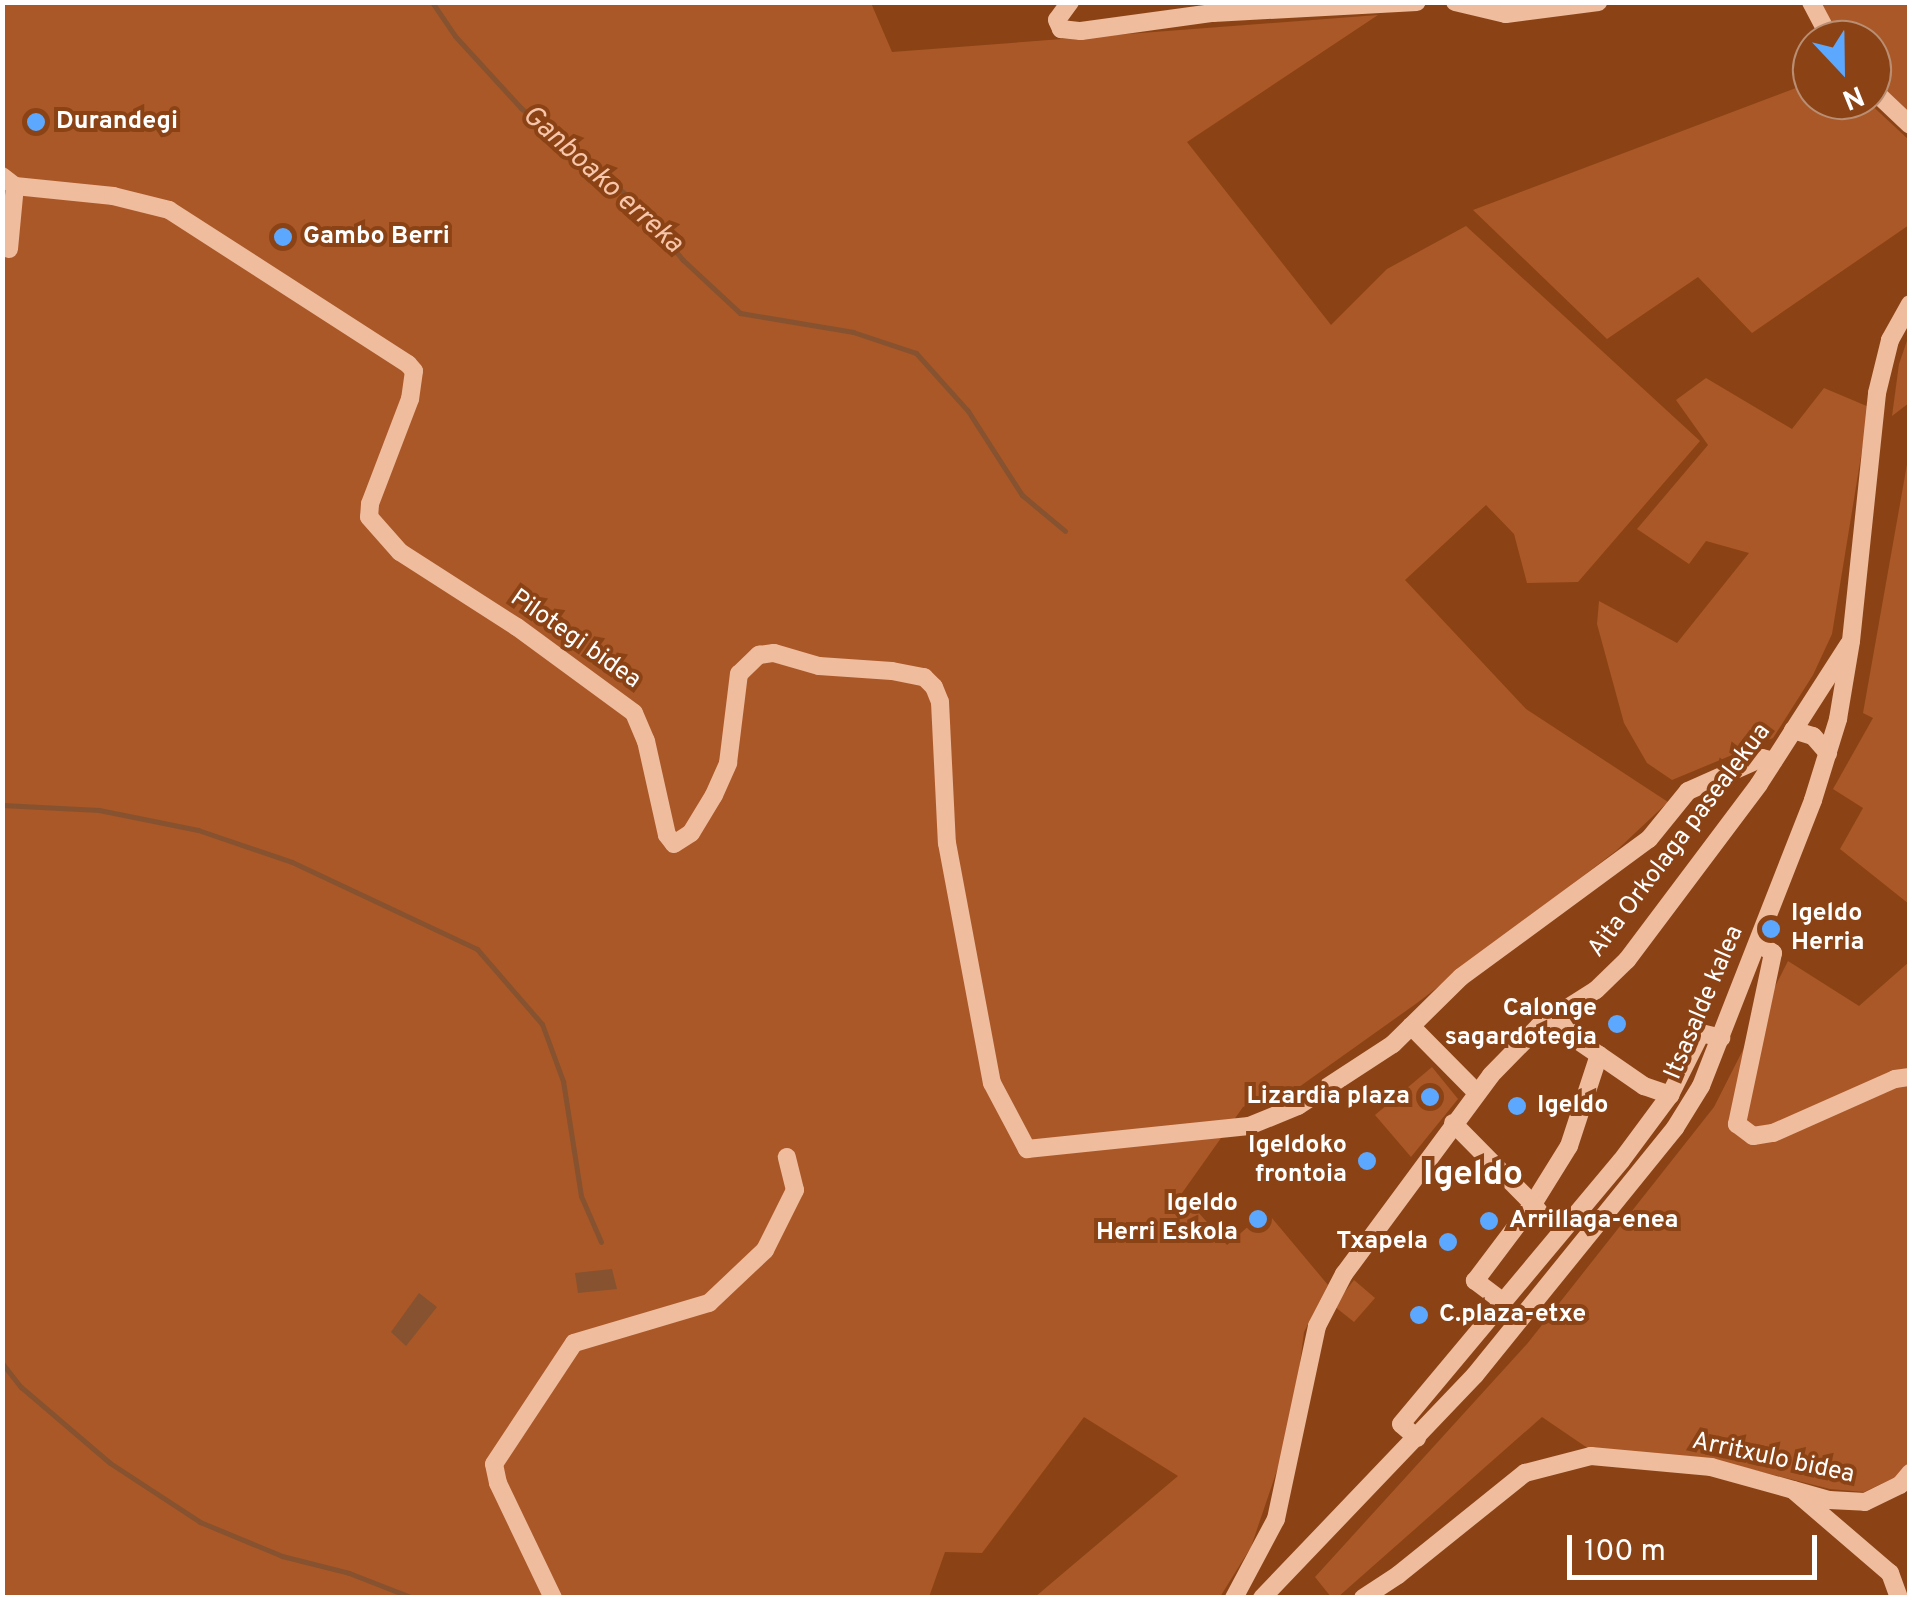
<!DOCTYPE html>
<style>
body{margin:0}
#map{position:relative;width:1912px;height:1600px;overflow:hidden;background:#8b4315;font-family:Overpass,sans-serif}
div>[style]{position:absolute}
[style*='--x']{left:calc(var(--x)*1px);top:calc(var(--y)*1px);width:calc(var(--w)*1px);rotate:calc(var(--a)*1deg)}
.green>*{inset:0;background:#aa5827}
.water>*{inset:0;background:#875230}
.stream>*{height:5px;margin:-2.5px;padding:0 2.5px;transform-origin:2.5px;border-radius:2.5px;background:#875230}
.minor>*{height:18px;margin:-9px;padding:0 9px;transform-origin:9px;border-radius:9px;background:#efbc9e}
.dots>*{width:28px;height:28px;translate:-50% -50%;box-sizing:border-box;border:5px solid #8b4315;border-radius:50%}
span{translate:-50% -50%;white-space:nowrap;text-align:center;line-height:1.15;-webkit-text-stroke:8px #8b4315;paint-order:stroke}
.poi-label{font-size:25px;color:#fff;font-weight:700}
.left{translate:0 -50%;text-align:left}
.right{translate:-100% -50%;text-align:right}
.street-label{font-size:25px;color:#fff}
.water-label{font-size:28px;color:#f7c6aa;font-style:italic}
.district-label{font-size:35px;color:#fff;font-weight:700}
.frame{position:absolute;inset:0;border:5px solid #fff;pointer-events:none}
.north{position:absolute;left:1792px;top:20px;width:100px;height:100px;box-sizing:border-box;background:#8b4315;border:2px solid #b98e73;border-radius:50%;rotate:158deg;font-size:28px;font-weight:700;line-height:40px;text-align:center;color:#fff}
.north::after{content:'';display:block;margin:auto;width:35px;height:45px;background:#5da8ff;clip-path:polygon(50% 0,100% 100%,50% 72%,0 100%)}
.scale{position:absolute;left:1567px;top:1535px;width:250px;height:45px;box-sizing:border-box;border:5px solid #fff;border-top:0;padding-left:12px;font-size:30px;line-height:35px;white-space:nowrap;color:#fff;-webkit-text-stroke:8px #8b4315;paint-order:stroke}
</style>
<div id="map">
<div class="green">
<i style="clip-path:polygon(2px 3px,871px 3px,892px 52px,1378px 15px,1187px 142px,1331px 325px,1387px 269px,1466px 226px,1700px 441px,1578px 582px,1527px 583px,1514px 534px,1486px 505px,1405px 580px,1526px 709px,1668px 802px,1617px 850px,1417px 1003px,1299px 1087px,1243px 1107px,1170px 1210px,1191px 1204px,1227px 1245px,1266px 1211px,1328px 1285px,1304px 1332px,1292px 1426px,1251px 1547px,1220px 1597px,1035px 1597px,1178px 1476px,1084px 1417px,982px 1553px,945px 1552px,929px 1597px,3px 1597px)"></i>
<i style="clip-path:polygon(1820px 3px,1909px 3px,1909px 118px,1872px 81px,1872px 40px,1842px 40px)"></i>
<i style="clip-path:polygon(1812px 82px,1812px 100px,1866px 100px,1909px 140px,1909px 225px,1752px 333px,1698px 277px,1607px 339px,1473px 210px)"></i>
<i style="clip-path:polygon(1909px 335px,1909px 403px,1892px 416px,1899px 364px)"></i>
<i style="clip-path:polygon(1706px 378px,1792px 429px,1824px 388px,1869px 407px,1832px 634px,1813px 675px,1773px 738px,1672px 780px,1647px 763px,1624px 723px,1597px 624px,1599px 601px,1677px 643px,1749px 553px,1706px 541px,1689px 564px,1637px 529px,1708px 445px,1676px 400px)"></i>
<i style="clip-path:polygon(1909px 453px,1910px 904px,1909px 904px,1840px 849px,1863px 808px,1833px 789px,1873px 718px,1863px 713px)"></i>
<i style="clip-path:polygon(1788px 961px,1859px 1006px,1909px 962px,1910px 1462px,1896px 1477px,1864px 1492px,1830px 1489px,1705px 1458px,1589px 1449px,1542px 1417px,1338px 1597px,1331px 1597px,1315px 1577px,1527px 1344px,1714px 1107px)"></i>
<i style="clip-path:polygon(1432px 1067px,1458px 1099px,1411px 1157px,1375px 1115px)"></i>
<i style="clip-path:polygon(1354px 1280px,1375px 1298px,1354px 1322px,1334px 1306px)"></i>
</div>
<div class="water">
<i style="clip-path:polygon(612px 1269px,617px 1289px,578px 1293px,575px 1273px)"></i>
<i style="clip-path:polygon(419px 1293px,437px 1307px,406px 1346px,391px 1332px)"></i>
</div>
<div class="stream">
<i style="--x:432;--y:2;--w:41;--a:55.9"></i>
<i style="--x:455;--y:36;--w:98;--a:47.5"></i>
<i style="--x:521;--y:108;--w:148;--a:39.5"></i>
<i style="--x:635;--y:202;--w:75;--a:50.4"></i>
<i style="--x:683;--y:260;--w:78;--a:42.9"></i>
<i style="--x:740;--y:313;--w:115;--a:9.5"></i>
<i style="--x:853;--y:332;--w:66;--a:18.4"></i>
<i style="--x:916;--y:353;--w:78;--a:48.1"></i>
<i style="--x:968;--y:411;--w:100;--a:57.3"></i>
<i style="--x:1022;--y:495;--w:56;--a:39.9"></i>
<i style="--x:2;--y:805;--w:97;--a:3"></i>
<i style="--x:99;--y:810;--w:101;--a:11.4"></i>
<i style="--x:198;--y:830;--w:99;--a:18.8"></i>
<i style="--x:292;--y:862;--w:204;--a:25.2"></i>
<i style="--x:477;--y:949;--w:99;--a:49.1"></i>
<i style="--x:542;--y:1024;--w:61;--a:69.8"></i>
<i style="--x:563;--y:1081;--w:116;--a:81.1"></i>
<i style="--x:581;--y:1196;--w:50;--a:66.5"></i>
<i style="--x:2;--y:1363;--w:31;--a:52"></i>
<i style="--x:21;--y:1387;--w:117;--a:40.5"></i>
<i style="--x:110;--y:1463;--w:108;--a:33.2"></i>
<i style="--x:200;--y:1522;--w:89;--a:22.5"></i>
<i style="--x:282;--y:1556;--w:69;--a:14.2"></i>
<i style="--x:349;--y:1573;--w:69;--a:21.3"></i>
</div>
<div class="minor">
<i style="--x:1070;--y:2;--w:22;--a:126"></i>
<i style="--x:1057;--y:20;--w:10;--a:66"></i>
<i style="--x:1061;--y:29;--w:20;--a:6"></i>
<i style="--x:1081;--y:31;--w:133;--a:-7.8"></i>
<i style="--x:1213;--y:13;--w:204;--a:-3.1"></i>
<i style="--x:1455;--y:2;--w:52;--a:13.2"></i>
<i style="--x:1506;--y:14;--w:93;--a:-7.4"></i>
<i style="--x:1811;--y:2;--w:43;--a:62.2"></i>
<i style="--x:1872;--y:89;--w:52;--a:43.5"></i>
<i style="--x:2;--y:176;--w:16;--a:38"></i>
<i style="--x:15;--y:186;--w:99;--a:5.8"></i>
<i style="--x:113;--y:196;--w:58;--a:14"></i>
<i style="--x:169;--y:210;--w:284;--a:32.8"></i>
<i style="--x:408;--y:364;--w:9;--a:49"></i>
<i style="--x:414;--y:371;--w:28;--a:98"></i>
<i style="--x:410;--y:399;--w:112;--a:110.9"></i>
<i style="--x:370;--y:504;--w:13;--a:94"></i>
<i style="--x:369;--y:517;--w:47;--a:48.5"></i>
<i style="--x:400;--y:552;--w:139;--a:32.7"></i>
<i style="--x:517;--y:627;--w:145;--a:36.3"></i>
<i style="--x:634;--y:713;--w:30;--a:67"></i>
<i style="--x:646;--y:741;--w:96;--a:77.4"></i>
<i style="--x:667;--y:835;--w:11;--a:52"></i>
<i style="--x:674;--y:844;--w:20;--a:-33"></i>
<i style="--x:691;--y:833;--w:44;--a:-58.8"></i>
<i style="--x:714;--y:795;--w:35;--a:-66"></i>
<i style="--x:728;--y:763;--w:90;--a:-83"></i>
<i style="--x:739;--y:674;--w:28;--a:-44"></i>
<i style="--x:759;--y:655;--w:15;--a:-8"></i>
<i style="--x:774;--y:653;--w:47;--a:16.1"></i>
<i style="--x:819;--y:666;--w:73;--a:3.9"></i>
<i style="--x:892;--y:671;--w:33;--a:11"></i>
<i style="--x:924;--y:677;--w:14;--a:45"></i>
<i style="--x:934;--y:687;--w:16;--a:68"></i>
<i style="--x:940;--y:702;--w:141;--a:87.2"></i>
<i style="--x:947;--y:843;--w:244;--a:79.4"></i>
<i style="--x:992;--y:1083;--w:75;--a:62.1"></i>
<i style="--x:1027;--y:1149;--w:223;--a:-5.9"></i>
<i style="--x:1249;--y:1126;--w:53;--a:-22.2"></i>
<i style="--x:1298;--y:1106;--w:113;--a:-33.1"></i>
<i style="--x:1393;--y:1044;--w:95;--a:-44.6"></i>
<i style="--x:1461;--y:977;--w:233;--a:-36.3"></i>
<i style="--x:1649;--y:839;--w:62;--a:-50.9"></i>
<i style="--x:1688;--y:791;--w:81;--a:-24"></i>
<i style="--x:1762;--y:758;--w:12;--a:14"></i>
<i style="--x:9;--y:249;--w:63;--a:-84.6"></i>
<i style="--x:1793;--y:730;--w:21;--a:17"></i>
<i style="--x:1813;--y:736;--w:23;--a:49"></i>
<i style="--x:1758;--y:943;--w:18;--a:34"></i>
<i style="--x:1773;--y:953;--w:175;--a:101.9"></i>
<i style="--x:1737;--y:1124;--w:20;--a:37"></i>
<i style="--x:1753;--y:1136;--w:20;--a:-9"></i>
<i style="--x:1773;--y:1133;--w:133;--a:-23.9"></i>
<i style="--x:1895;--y:1079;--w:15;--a:-8"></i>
<i style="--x:1411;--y:1026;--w:94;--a:45.4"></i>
<i style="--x:1599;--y:1055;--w:55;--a:34.6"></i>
<i style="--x:1644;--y:1086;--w:28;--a:19"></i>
<i style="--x:1453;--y:1123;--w:114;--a:45.4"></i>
<i style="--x:1533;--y:1204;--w:68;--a:-58.2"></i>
<i style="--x:1569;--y:1146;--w:96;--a:-71.8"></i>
<i style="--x:1599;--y:1055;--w:27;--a:-146"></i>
<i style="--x:1577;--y:1040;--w:33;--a:-130"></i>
<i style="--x:1502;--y:1301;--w:34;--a:-143"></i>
<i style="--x:1475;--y:1281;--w:96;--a:-53"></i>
<i style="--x:1533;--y:1204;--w:18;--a:52"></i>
<i style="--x:1417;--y:1438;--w:21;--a:-139"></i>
<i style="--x:1401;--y:1424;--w:343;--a:-50.1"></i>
<i style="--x:1621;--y:1161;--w:82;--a:-53.4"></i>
<i style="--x:1670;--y:1095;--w:69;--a:-63.4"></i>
<i style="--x:1701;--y:1033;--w:21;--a:14"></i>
<i style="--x:1793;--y:1490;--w:128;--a:40.6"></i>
<i style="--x:1890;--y:1573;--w:27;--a:70"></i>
<i style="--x:553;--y:1598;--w:127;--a:-115.6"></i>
<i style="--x:498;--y:1483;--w:19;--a:-102"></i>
<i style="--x:494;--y:1464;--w:145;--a:-56.5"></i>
<i style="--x:574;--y:1343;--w:141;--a:-16.5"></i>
<i style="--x:709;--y:1303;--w:77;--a:-43.4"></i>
<i style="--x:765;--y:1250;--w:67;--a:-63.4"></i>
<i style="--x:795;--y:1190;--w:34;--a:-104"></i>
<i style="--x:1234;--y:1598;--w:89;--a:-62"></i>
<i style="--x:1276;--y:1519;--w:197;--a:-78"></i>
<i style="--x:1317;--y:1326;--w:59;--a:-62.6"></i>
<i style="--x:1344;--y:1274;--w:247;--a:-53.5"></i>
<i style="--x:1491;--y:1075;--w:69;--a:-45.6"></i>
<i style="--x:1539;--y:1026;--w:67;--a:-32.3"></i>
<i style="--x:1596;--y:990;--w:43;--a:-44.1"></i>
<i style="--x:1627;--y:960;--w:220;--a:-53.1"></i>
<i style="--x:1759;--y:784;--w:166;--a:-57.3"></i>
<i style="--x:1262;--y:1598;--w:308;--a:-46.3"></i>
<i style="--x:1475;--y:1375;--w:318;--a:-51"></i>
<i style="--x:1675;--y:1128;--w:49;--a:-58.2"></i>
<i style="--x:1701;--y:1086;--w:307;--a:-68.6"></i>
<i style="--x:1813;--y:800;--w:85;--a:-72.8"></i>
<i style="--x:1838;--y:719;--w:79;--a:-80.5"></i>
<i style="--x:1851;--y:641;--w:249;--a:-84"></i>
<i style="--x:1877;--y:393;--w:55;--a:-76.2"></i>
<i style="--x:1890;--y:340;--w:41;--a:-60.9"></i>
<i style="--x:1363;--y:1598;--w:42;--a:-33.3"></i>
<i style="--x:1398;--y:1575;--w:163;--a:-38.8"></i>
<i style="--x:1525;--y:1473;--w:68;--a:-14.4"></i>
<i style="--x:1591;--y:1456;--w:121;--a:5.2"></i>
<i style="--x:1711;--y:1467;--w:123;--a:15.6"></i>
<i style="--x:1829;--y:1500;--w:36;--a:3"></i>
<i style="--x:1865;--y:1502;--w:39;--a:-26"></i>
<i style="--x:1900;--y:1485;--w:16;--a:-50"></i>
</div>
<div class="dots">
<i style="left:36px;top:122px;background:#5da8ff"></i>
<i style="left:283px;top:237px;background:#5da8ff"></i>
<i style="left:1771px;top:929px;background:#5da8ff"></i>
<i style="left:1617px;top:1024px;background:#5da8ff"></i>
<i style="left:1430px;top:1097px;background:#5da8ff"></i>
<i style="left:1517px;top:1106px;background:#5da8ff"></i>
<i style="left:1367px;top:1161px;background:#5da8ff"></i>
<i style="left:1258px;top:1219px;background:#5da8ff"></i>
<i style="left:1489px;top:1221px;background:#5da8ff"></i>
<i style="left:1448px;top:1242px;background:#5da8ff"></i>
<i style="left:1419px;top:1315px;background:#5da8ff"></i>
</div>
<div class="poi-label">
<span class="left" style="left:56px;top:122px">Durandegi</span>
<span class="left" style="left:303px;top:237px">Gambo Berri</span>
<span class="left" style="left:1791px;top:929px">Igeldo<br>Herria</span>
<span class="right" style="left:1597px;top:1024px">Calonge<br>sagardotegia</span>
<span class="right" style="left:1410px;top:1097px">Lizardia plaza</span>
<span class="left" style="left:1537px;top:1106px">Igeldo</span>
<span class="right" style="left:1347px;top:1161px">Igeldoko<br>frontoia</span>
<span class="right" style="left:1238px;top:1219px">Igeldo<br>Herri Eskola</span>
<span class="left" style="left:1509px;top:1221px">Arrillaga-enea</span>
<span class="right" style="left:1428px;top:1242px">Txapela</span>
<span class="left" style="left:1439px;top:1315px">C.plaza-etxe</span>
</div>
<div class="street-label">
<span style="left:575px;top:640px;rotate:35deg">Pilotegi bidea</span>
<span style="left:1680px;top:841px;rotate:-53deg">Aita Orkolaga pasealekua</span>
<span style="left:1705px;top:1003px;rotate:-67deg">Itsasalde kalea</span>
<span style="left:1773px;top:1459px;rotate:12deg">Arritxulo bidea</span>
</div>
<div class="water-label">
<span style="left:602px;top:180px;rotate:42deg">Ganboako erreka</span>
</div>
<div class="district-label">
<span style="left:1473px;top:1175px">Igeldo</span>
</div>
<div class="frame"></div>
<div class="north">N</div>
<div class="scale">100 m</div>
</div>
